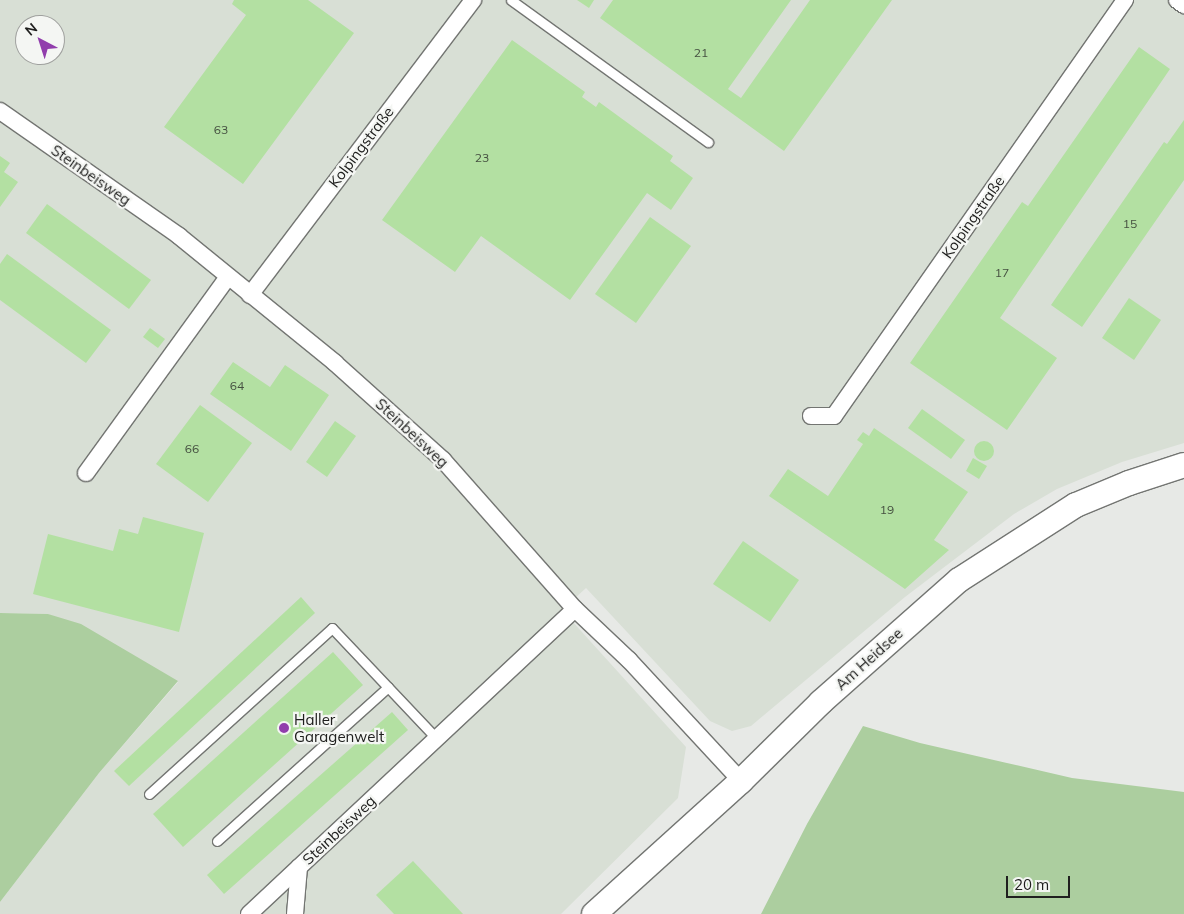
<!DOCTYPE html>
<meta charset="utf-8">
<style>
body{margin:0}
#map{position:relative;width:1184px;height:914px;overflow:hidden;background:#e7e9e6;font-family:Mulish,sans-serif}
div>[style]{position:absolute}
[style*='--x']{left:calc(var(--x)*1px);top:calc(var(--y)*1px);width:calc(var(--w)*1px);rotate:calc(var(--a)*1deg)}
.built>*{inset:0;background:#d8dfd5}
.green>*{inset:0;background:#acce9f}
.building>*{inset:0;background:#b3e0a2}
.round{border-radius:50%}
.roads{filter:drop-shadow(1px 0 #737572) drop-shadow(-1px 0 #737572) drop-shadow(0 1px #737572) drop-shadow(0 -1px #737572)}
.lane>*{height:9px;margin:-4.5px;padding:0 4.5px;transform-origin:4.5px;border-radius:4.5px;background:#fff}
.street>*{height:16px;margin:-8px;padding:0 8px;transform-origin:8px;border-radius:8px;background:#fff}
.secondary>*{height:24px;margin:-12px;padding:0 12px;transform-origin:12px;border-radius:12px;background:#fff}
.dots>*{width:14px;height:14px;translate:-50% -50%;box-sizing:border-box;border:2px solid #f4f6f3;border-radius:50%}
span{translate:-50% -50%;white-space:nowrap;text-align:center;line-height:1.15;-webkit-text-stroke:4.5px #f4f6f3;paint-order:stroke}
.number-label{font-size:12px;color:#455040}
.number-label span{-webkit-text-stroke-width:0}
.street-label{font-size:15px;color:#20201f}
.poi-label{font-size:15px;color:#20201f}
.left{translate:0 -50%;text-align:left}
.north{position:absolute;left:15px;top:15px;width:50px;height:50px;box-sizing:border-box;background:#f4f6f3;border:1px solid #9fa09e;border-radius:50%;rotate:320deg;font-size:14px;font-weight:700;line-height:20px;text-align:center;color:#20201f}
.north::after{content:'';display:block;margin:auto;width:18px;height:22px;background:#913eac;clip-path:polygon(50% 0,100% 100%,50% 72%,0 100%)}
.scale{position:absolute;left:1006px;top:876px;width:64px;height:22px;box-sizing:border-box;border:2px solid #20201f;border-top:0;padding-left:6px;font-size:15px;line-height:18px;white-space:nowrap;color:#20201f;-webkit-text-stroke:4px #f4f6f3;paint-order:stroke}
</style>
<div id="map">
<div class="built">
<i style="clip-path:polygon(evenodd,0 0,1184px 0,1184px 443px,1122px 462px,1057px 489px,1014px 514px,905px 597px,751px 726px,732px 731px,710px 721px,586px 588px,562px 610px,686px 747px,678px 798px,561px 914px,0 914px,0 902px,99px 773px,178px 682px,48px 614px,0 613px,0 0,25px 25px,55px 25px,55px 55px,25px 55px,25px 25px)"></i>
</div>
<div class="green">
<i style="clip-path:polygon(0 613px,48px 614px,81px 624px,178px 681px,99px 773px,0 902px)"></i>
<i style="clip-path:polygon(863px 726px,920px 743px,1072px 778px,1184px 792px,1184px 914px,761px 914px,807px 824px)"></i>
</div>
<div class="building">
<i style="clip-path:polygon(234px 0,308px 0,354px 33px,243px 184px,164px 127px,246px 15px,232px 4px)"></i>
<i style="clip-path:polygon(577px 0,594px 0,589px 8px)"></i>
<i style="clip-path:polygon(613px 0,791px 0,728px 89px,741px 98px,810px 0,892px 0,784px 151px,600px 18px)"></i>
<i style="clip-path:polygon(512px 40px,585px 92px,582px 97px,596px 107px,599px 102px,673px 156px,670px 161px,693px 178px,671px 210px,647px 193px,570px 300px,481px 236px,455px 272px,382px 220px)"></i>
<i style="clip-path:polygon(1139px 47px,1170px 69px,1000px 318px,1057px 358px,1007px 430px,910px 363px,1022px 202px,1028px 206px)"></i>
<i style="clip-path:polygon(1184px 120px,1184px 180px,1082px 327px,1051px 305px,1164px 142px,1167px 144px)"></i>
<i style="clip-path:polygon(0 156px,10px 163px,4px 172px,18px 182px,0 207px)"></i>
<i style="clip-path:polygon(47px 204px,151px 280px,129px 309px,26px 233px)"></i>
<i style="clip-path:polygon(650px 217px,691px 246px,636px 323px,595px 294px)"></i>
<i style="clip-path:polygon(7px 254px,111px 330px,86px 363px,0 300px,0 264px)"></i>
<i style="clip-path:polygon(1129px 298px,1161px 320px,1134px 360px,1102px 338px)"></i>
<i style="clip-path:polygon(150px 328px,165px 339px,158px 348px,143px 337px)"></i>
<i style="clip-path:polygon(233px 362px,270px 387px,285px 365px,329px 395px,291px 451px,210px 394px)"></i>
<i style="clip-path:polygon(200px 405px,252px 443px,208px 502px,156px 464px)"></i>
<i style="clip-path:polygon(922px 409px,965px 440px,951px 459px,908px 428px)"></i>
<i style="clip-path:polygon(335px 421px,356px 436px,327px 477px,306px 462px)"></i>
<i style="clip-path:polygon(874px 428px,968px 492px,934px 540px,949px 550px,905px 589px,769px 496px,788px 469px,828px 496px,863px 444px,857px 440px,863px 432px,869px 436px)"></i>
<i class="round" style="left:974px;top:441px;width:20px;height:20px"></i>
<i style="clip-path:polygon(973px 458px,987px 466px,979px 479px,966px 471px)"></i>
<i style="clip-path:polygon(143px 517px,204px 533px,179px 632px,33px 594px,48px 534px,113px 551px,119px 529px,138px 534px)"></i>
<i style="clip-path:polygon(743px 541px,799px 580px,770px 622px,713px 584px)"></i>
<i style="clip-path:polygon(301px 597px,315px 613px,129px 786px,114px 771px)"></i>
<i style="clip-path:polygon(333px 652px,363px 685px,183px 847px,153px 814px)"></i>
<i style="clip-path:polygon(392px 712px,408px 730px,224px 894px,207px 875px)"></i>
<i style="clip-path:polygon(413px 861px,463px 914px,394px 914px,376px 895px)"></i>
</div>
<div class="roads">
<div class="lane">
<i style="--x:511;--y:0;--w:243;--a:35.8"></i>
<i style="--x:149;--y:794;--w:247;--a:-42.2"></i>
<i style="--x:332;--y:628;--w:153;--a:46.6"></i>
<i style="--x:217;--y:841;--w:230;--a:-42"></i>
</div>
<div class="street">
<i style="--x:1177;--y:0;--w:9;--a:36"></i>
<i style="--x:0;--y:111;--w:218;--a:34.9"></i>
<i style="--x:179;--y:236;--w:201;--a:39.1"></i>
<i style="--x:335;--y:363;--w:145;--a:41.9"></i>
<i style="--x:443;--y:460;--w:199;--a:48.5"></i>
<i style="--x:575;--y:609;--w:74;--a:43.4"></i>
<i style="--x:629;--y:660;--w:165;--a:47.2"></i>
<i style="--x:250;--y:295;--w:370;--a:-52.9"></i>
<i style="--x:811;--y:416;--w:23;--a:0"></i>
<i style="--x:834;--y:416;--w:508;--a:-55.03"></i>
<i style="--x:86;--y:473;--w:242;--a:-54.1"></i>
<i style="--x:249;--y:914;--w:446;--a:-43.1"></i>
<i style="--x:295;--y:914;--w:47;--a:-85.1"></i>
</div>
<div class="secondary">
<i style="--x:594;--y:914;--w:198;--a:-42.1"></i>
<i style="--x:741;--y:781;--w:112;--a:-44.6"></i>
<i style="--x:821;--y:702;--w:184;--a:-41.5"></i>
<i style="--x:959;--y:580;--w:139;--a:-32.7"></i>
<i style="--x:1076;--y:505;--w:57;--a:-22.5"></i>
<i style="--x:1129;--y:483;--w:58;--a:-18.1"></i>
</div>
</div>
<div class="dots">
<i style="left:284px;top:728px;background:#913eac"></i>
</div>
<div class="number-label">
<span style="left:701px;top:53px">21</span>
<span style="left:221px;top:130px">63</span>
<span style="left:482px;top:158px">23</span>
<span style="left:1130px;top:224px">15</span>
<span style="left:1002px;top:273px">17</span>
<span style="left:237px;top:386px">64</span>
<span style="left:192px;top:449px">66</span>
<span style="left:887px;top:510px">19</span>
</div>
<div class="street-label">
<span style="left:361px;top:147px;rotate:-53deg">Kolpingstraße</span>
<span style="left:91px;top:175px;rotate:35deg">Steinbeisweg</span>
<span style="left:973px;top:217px;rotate:-55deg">Kolpingstraße</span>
<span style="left:412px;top:433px;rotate:43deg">Steinbeisweg</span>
<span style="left:869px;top:659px;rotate:-42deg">Am Heidsee</span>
<span style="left:339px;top:830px;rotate:-43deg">Steinbeisweg</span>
</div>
<div class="poi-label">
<span class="left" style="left:294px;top:728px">Haller<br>Garagenwelt</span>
</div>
<div class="north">N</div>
<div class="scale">20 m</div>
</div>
